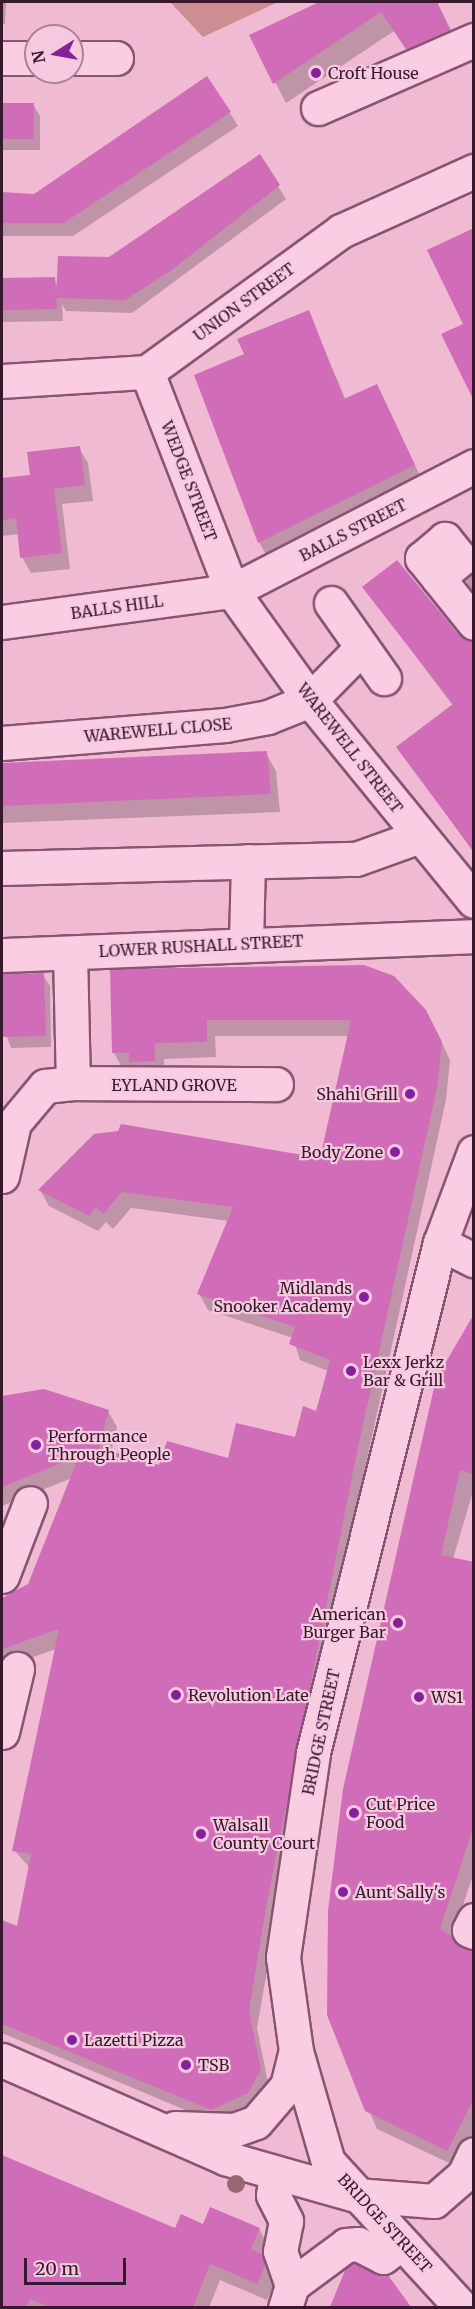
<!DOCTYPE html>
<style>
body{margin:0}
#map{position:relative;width:475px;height:2309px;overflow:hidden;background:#f0bad3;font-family:Merriweather,serif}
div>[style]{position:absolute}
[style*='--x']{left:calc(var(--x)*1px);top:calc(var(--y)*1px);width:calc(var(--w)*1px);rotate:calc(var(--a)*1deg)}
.green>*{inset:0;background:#ce8d91}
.shadow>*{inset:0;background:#0003}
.building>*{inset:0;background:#d16cb9}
.roads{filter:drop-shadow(2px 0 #885375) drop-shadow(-2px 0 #885375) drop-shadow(0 2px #885375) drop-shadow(0 -2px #885375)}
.minor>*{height:33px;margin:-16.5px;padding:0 16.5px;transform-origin:16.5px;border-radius:16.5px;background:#fbcde2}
.trees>*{width:18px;height:18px;margin:-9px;border-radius:50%;background:#9a6770}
.dots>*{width:16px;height:16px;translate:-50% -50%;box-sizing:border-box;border:3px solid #f7c9df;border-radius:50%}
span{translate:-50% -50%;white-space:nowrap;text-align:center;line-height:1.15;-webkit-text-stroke:4.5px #f7c9df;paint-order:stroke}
.poi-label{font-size:16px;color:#36192d}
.left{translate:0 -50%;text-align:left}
.right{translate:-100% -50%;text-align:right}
.street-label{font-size:16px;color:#36192d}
.frame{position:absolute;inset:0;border:3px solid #36192d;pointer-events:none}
.north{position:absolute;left:24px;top:24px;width:60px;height:60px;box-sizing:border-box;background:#f7c9df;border:2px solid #aa8398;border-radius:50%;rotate:259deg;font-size:16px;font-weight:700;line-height:24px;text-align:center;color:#36192d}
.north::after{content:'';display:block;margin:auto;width:21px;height:27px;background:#851f9b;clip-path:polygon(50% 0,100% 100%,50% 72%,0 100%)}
.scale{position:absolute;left:24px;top:2258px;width:102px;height:27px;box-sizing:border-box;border:3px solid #36192d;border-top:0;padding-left:8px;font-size:18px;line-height:21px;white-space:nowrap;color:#36192d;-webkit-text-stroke:4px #f7c9df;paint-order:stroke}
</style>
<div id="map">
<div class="green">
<i style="clip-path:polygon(170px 2px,278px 2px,203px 37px)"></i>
</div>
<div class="shadow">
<i style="clip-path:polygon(2px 2px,6px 2px,5px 24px,2px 24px)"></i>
<i style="clip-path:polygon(323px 2px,437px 2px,461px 50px,419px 69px,394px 31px,286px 103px,251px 36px)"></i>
<i style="clip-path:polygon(33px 104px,40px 116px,40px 150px,2px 150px,2px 105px)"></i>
<i style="clip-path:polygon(230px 113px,238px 126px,73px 236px,2px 236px,2px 194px,35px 195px)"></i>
<i style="clip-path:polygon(259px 156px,286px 199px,132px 313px,66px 311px,62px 304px,63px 321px,2px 322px,2px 279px,54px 279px,58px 287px,110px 259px)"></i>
<i style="clip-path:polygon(308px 312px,346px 400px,384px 400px,422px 480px,267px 556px,259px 542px,246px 355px)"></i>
<i style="clip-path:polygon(79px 448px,88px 463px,93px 501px,62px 504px,70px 569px,31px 573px,22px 557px,19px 534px,2px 536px,2px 480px,32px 476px)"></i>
<i style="clip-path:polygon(474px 571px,474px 594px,466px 581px)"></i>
<i style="clip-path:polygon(364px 587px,474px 718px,474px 853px,398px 747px,453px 706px)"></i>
<i style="clip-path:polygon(266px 753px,276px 771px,280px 812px,2px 823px,2px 765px)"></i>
<i style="clip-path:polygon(112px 971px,435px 1028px,450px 1060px,446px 1100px,365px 1468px,276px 1919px,257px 2028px,269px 2087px,264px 2102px,221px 2125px,2px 2033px,2px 1921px,18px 1928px,30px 1868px,14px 1850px,56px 1649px,2px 1668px,2px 1605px,12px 1628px,72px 1478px,2px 1506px,2px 1397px,44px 1391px,108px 1411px,117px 1427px,111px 1453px,159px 1467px,229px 1460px,296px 1439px,317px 1413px,328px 1371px,300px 1360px,293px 1338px,208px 1310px,199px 1294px,229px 1221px,131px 1208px,113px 1229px,106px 1222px,98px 1231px,49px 1206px,40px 1190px,322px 1160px,349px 1036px,215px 1036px,216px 1057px,164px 1059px,164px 1077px,123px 1069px,114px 1053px)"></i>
<i style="clip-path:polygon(43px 975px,50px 986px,51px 1047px,11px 1048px,2px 1023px,2px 976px)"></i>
<i style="clip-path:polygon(474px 1317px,474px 1488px,453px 1559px,474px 1564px,474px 1872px,451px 1941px,474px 1952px,474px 2161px,464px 2170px,377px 2129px,328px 2015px)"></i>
<i style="clip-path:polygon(2px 2156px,176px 2230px,259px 2229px,269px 2246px,263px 2259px,274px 2284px,267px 2300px,220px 2280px,209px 2308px,2px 2308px)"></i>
<i style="clip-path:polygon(348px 2269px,387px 2276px,411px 2308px,335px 2308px)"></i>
</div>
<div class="building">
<i style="clip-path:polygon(319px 2px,437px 2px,450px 30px,406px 49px,381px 12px,273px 84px,249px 35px)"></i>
<i style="clip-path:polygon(207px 76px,231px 112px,64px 223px,2px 223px,2px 192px,34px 194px)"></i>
<i style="clip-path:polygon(2px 103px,34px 103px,34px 139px,2px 139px)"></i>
<i style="clip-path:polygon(260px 154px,280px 185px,169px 272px,125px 300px,56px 298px,58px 256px,109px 257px)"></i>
<i style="clip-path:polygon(474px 228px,474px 401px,441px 334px,463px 324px,427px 250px)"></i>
<i style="clip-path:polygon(55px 277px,57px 309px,2px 310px,2px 278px)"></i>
<i style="clip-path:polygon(309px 310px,344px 399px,377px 384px,415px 465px,258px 543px,194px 375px,244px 354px,237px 339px)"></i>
<i style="clip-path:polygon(80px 446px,85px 485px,54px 489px,62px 553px,20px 558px,16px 518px,2px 520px,2px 478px,30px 475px,27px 452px)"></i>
<i style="clip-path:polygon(397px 560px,459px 635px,474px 641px,474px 852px,396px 747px,453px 704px,362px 587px)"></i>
<i style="clip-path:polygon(267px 751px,271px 794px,2px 806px,2px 763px)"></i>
<i style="clip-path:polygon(364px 965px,394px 976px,426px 1010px,442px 1042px,438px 1083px,357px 1452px,267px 1902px,249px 2011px,261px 2070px,248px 2093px,211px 2110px,2px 2024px,2px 1920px,17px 1926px,31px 1854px,12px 1851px,59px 1629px,2px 1649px,2px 1598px,28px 1584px,79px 1456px,2px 1487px,2px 1396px,44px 1389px,109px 1410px,99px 1448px,159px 1465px,167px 1441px,228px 1458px,236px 1423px,295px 1437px,303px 1406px,316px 1411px,330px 1360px,289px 1344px,295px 1327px,197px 1294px,233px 1207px,122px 1192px,103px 1214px,96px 1207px,89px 1216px,38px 1190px,94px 1134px,118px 1131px,121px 1124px,320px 1158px,351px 1020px,207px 1020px,207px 1042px,155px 1043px,155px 1061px,129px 1062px,129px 1053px,112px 1053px,110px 969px)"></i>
<i style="clip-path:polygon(44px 973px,46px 1036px,2px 1037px,2px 974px)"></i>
<i style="clip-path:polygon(474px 1314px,474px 1474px,460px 1470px,441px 1555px,474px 1562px,474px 1825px,440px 1929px,474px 1950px,474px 2099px,447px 2151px,365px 2111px,327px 2015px,328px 1911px,343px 1789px,436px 1379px)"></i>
<i style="clip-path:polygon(2px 2155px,175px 2228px,181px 2214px,203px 2224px,210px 2207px,260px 2228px,251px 2249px,262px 2254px,265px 2266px,257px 2284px,210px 2264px,193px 2307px,49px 2307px,30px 2299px,26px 2307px,2px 2307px)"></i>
<i style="clip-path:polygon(354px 2263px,388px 2275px,411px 2307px,330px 2307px,346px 2268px)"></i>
</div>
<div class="roads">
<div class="minor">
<i style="--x:2;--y:58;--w:34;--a:0"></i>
<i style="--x:72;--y:58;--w:44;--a:0"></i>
<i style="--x:318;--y:108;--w:170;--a:-23.6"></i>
<i style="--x:147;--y:372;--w:235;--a:68.8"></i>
<i style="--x:232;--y:591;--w:134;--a:54.4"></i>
<i style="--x:310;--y:700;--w:259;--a:50.8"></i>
<i style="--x:2;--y:381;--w:145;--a:-3.6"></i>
<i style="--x:147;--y:372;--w:240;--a:-36"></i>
<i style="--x:341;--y:231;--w:146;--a:-24.3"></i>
<i style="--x:438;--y:578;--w:30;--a:-40"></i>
<i style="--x:461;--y:559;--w:26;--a:-129"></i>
<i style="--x:445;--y:539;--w:30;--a:140"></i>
<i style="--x:422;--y:558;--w:83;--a:51.3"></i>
<i style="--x:331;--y:603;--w:92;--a:54.8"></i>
<i style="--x:2;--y:622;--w:232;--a:-7.7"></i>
<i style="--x:232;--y:591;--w:272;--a:-27.3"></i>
<i style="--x:2;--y:743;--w:224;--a:-4.6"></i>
<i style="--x:225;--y:725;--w:44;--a:-10.5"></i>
<i style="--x:268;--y:717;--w:45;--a:-22"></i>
<i style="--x:310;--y:700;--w:74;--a:-45.5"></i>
<i style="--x:2;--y:868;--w:354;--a:-1.5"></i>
<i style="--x:356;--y:859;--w:68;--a:-19.8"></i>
<i style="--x:246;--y:943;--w:82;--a:-88.6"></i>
<i style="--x:70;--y:953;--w:130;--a:88.7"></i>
<i style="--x:73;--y:1083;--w:203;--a:0.3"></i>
<i style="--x:2;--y:955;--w:472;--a:-2.3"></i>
<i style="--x:2;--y:1176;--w:54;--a:-77.2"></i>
<i style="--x:14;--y:1123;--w:48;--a:-50"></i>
<i style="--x:45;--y:1086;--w:28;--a:-6"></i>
<i style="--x:440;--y:1243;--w:38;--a:27"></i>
<i style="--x:2;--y:1576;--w:78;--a:-69"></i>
<i style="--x:2;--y:1732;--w:65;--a:-76.6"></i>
<i style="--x:474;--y:1920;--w:11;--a:117"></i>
<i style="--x:469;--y:1930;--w:5;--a:22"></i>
<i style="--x:2;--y:2060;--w:244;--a:23.7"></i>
<i style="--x:225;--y:2158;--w:136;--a:15.8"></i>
<i style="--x:356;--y:2195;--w:78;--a:4.4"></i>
<i style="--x:434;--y:2201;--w:40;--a:-41"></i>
<i style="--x:464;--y:2175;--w:23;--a:-65"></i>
<i style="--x:175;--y:2128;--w:59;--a:1.9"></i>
<i style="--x:234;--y:2130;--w:23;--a:-20"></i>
<i style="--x:256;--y:2122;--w:48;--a:-49.3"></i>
<i style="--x:287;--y:2086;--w:36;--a:-76"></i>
<i style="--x:276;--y:2176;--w:19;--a:99"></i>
<i style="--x:273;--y:2195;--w:29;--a:63"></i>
<i style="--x:286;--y:2221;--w:31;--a:101"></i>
<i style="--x:280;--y:2251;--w:36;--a:71"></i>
<i style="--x:292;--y:2285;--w:24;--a:107"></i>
<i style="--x:292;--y:2285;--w:67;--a:-36.5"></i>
<i style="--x:346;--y:2245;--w:12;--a:-5"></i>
<i style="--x:358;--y:2244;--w:28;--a:27"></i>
<i style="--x:383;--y:2257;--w:23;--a:-38"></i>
<i style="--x:462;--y:2308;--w:198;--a:-132.5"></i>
<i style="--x:328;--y:2162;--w:116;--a:-106.1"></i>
<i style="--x:296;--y:2051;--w:95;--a:-97.9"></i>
<i style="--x:283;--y:1957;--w:206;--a:-81.6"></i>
<i style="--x:313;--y:1753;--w:526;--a:-76.02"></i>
<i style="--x:440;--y:1243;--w:97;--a:-69.5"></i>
</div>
</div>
<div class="trees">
<i style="left:236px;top:2184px"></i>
</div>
<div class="dots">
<i style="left:316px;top:73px;background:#851f9b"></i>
<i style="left:410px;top:1094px;background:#851f9b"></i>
<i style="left:395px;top:1152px;background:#851f9b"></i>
<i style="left:364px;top:1297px;background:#851f9b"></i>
<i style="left:351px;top:1371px;background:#851f9b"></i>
<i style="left:36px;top:1445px;background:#851f9b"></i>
<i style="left:398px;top:1623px;background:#851f9b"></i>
<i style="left:176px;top:1695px;background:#851f9b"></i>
<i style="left:419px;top:1697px;background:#851f9b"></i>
<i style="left:354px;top:1813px;background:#851f9b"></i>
<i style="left:201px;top:1834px;background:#851f9b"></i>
<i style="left:343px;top:1892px;background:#851f9b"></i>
<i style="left:72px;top:2040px;background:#851f9b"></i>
<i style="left:186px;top:2065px;background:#851f9b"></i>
</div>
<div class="poi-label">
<span class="left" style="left:328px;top:73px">Croft House</span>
<span class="right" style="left:398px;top:1094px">Shahi Grill</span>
<span class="right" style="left:383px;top:1152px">Body Zone</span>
<span class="right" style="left:352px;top:1297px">Midlands<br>Snooker Academy</span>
<span class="left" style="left:363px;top:1371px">Lexx Jerkz<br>Bar &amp; Grill</span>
<span class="left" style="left:48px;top:1445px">Performance<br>Through People</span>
<span class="right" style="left:386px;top:1623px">American<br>Burger Bar</span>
<span class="left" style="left:188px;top:1695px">Revolution Late</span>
<span class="left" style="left:431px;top:1697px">WS1</span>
<span class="left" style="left:366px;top:1813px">Cut Price<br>Food</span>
<span class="left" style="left:213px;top:1834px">Walsall<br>County Court</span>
<span class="left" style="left:355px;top:1892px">Aunt Sally's</span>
<span class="left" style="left:84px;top:2040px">Lazetti Pizza</span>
<span class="left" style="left:198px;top:2065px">TSB</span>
</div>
<div class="street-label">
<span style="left:244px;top:302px;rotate:-36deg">UNION STREET</span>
<span style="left:189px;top:481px;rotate:69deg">WEDGE STREET</span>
<span style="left:353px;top:530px;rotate:-27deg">BALLS STREET</span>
<span style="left:117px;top:607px;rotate:-8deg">BALLS HILL</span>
<span style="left:158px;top:730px;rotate:-5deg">WAREWELL CLOSE</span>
<span style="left:350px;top:748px;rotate:52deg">WAREWELL STREET</span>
<span style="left:201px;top:946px;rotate:-3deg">LOWER RUSHALL STREET</span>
<span style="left:174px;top:1085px">EYLAND GROVE</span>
<span style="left:321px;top:1732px;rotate:-78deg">BRIDGE STREET</span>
<span style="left:385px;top:2223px;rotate:47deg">BRIDGE STREET</span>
</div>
<div class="frame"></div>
<div class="north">N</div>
<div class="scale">20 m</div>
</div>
